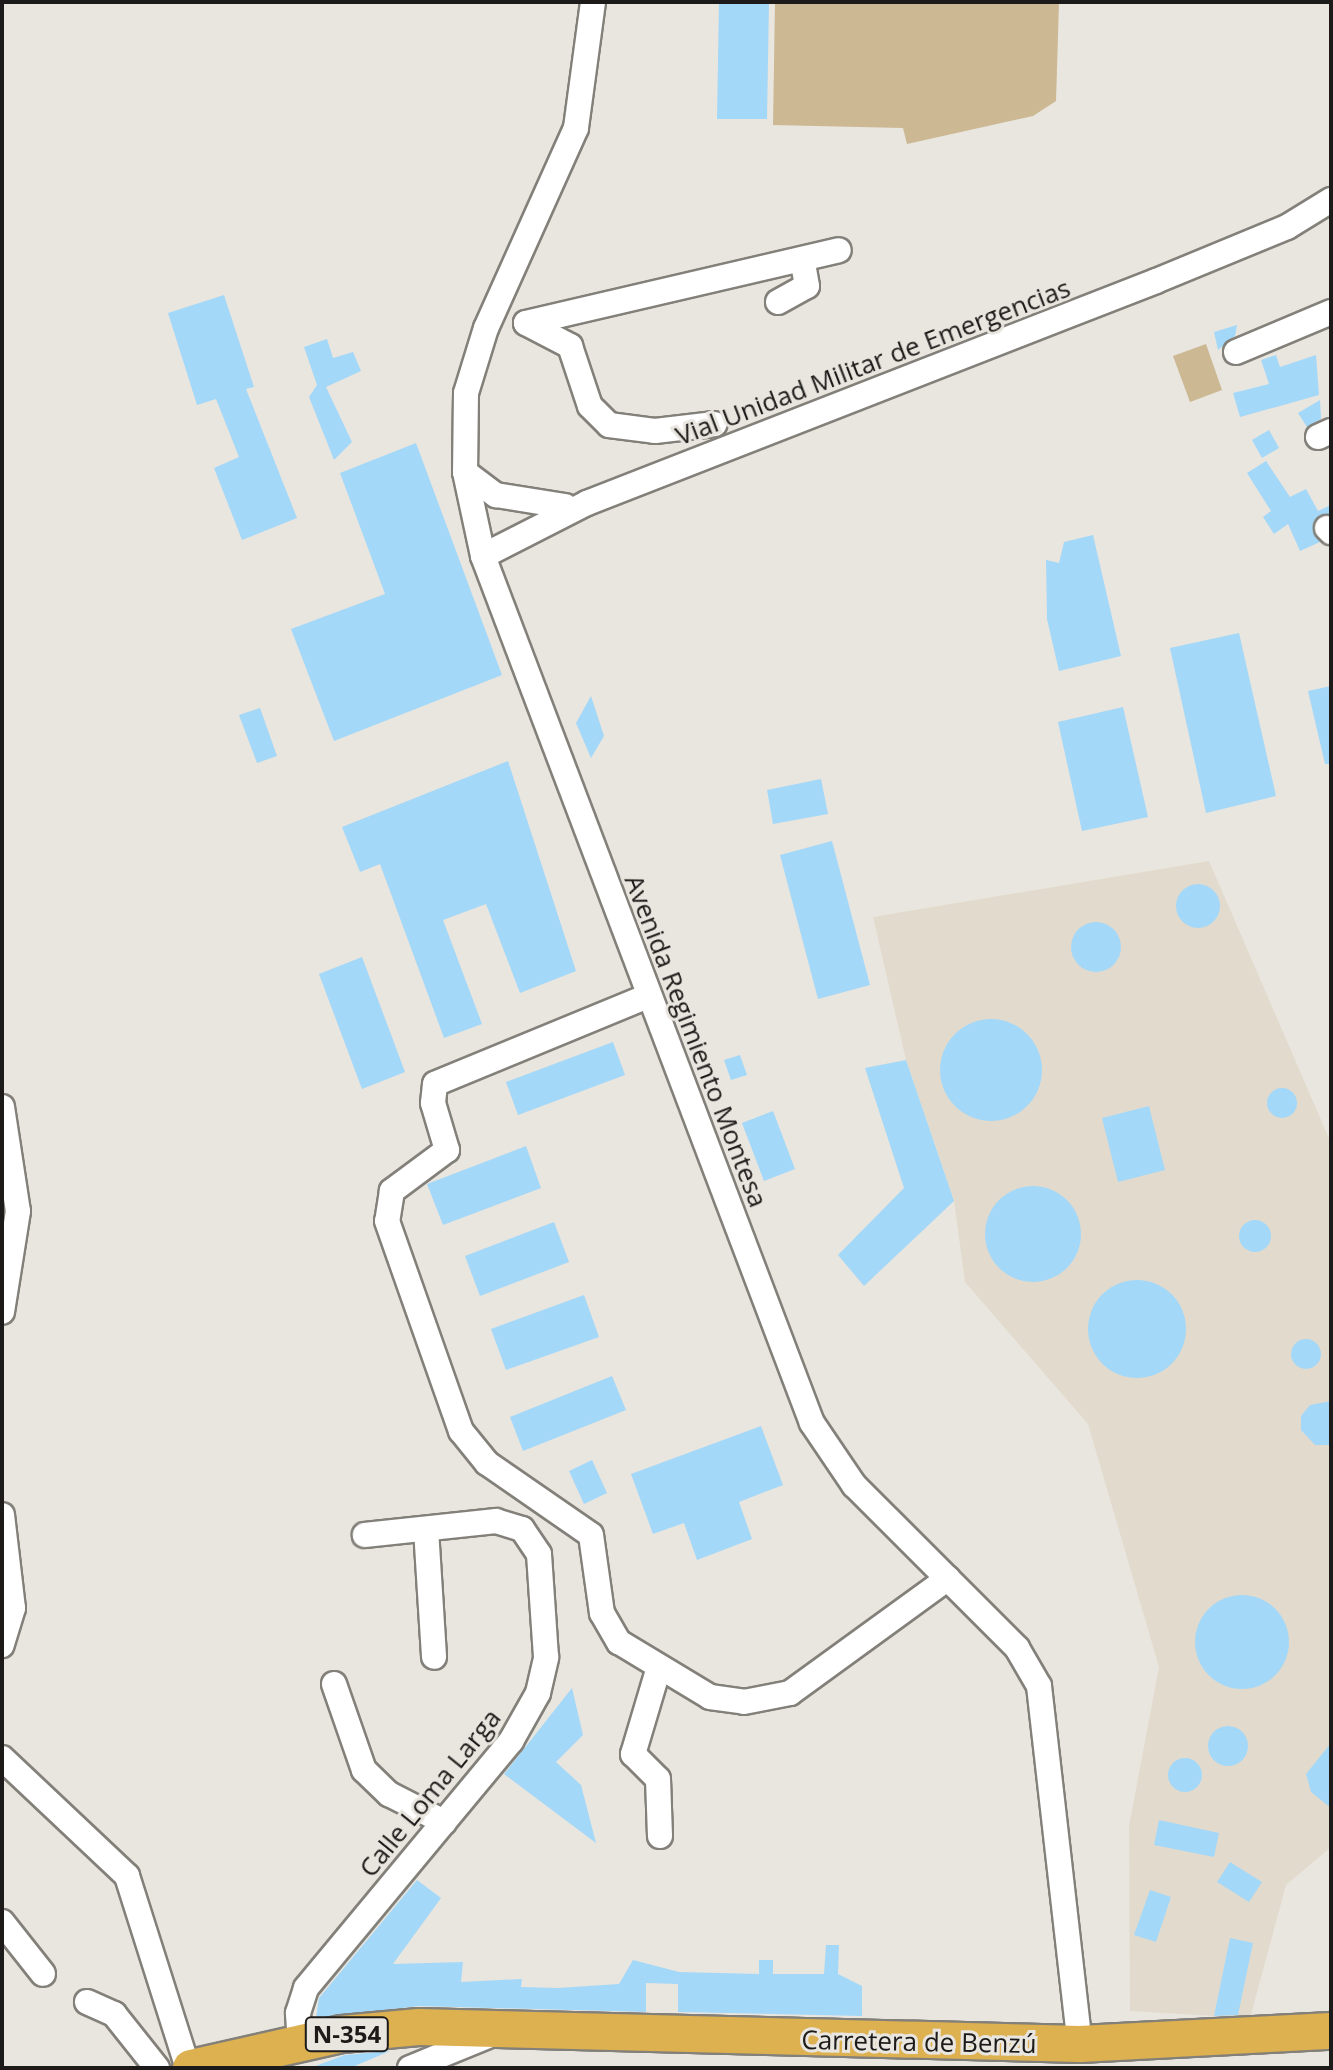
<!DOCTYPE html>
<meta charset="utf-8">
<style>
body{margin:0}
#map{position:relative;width:1333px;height:2070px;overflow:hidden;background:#e9e5df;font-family:"Open Sans",sans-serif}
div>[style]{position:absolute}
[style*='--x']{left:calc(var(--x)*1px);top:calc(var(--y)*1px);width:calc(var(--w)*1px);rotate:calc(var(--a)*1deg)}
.built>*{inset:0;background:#e2dbcd}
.green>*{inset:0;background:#ccb892}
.building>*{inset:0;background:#a4d8f8}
.round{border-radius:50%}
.roads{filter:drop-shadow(2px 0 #83807a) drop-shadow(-2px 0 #83807a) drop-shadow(0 2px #83807a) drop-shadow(0 -2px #83807a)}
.minor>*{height:24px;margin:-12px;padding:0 12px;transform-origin:12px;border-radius:12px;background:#fff}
.highway>*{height:36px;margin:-18px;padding:0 18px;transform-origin:18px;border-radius:18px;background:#ddb050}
span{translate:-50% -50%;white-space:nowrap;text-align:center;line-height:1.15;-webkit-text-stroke:6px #e9e5df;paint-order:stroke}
.shield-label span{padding:2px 6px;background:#e9e5df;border:2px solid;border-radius:6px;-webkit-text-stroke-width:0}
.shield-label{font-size:24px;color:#1c1b19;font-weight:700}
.street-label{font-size:26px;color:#1c1b19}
.frame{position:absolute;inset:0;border:4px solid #1c1b19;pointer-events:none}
</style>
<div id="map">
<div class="built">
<i style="clip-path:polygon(1209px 861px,1331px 1143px,1331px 1847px,1286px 1885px,1250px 2018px,1130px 2011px,1129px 1826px,1159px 1667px,1088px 1424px,965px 1282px,954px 1201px,906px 1060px,873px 917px)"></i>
</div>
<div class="green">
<i style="clip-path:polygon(775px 2px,1059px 2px,1056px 101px,1033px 116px,907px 144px,903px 128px,773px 125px)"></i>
<i style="clip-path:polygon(1206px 344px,1222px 390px,1190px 402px,1173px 356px)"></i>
</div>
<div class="building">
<i style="clip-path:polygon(719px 2px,769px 2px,767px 119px,717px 119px)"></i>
<i style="clip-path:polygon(224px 295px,254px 387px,246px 389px,297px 518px,242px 540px,214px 468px,239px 457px,216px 399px,197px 405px,168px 313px)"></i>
<i style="clip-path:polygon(1237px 325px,1235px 336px,1218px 350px,1214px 332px)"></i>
<i style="clip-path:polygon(327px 339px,333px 358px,353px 352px,361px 371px,326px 387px,352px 442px,334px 460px,309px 397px,317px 385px,304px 347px)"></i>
<i style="clip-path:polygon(1276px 355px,1280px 367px,1316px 355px,1319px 395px,1240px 417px,1233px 393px,1269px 384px,1261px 360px)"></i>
<i style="clip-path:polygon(1320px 400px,1321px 419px,1307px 427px,1298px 413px)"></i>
<i style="clip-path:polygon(1269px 430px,1279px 448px,1262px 458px,1252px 440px)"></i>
<i style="clip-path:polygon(416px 443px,502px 675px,334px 741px,291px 629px,385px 594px,340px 473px)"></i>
<i style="clip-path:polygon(1266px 461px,1290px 497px,1306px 489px,1318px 511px,1331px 505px,1331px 514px,1313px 523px,1320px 542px,1300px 551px,1288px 524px,1274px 534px,1263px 517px,1271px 511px,1247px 473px)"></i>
<i style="clip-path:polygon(1093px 535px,1121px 656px,1059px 671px,1047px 619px,1046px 560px,1059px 563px,1064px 542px)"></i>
<i style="clip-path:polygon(1239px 633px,1276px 796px,1206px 813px,1170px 648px)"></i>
<i style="clip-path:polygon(1331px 686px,1331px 764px,1325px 764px,1308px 691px)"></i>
<i style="clip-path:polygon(591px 696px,604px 736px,591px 758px,576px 723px)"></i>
<i style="clip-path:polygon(1123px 707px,1148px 817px,1082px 831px,1058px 722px)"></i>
<i style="clip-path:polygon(260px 708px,277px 756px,257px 763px,239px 715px)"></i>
<i style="clip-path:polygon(508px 761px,576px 971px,520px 993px,486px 904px,443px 920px,482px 1024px,444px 1038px,380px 864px,360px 872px,342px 827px)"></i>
<i style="clip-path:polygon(821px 779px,828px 814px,773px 824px,767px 790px)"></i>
<i style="clip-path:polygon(832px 841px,870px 985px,818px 999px,780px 855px)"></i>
<i class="round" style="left:1176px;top:884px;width:44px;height:44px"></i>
<i class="round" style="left:1071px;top:922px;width:50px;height:50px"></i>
<i style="clip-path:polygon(362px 957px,405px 1072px,362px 1089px,319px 974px)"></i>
<i class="round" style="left:940px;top:1019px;width:102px;height:102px"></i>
<i style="clip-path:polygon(613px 1042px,625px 1075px,518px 1115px,506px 1082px)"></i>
<i style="clip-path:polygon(740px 1055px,747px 1075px,731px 1080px,724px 1060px)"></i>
<i style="clip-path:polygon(906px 1060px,954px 1201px,864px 1286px,838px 1255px,904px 1188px,865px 1068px)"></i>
<i class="round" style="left:1267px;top:1088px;width:30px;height:30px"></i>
<i style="clip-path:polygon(1149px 1106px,1165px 1170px,1118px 1182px,1102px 1118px)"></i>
<i style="clip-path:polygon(773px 1111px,795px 1169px,764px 1181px,742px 1123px)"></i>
<i style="clip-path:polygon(526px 1146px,541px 1188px,443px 1225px,427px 1184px)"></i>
<i class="round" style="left:985px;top:1186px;width:96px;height:96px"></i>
<i class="round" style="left:1239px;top:1220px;width:32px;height:32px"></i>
<i style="clip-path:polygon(554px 1222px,569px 1262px,480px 1296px,465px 1256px)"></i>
<i class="round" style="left:1088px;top:1280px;width:98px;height:98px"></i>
<i style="clip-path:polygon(584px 1295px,599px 1337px,506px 1370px,491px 1329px)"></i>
<i class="round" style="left:1291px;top:1339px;width:30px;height:30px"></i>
<i style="clip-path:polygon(612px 1376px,626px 1410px,523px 1451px,510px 1417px)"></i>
<i style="clip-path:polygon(1331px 1401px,1331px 1445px,1315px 1445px,1301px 1430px,1301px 1416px,1310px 1405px)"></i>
<i style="clip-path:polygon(761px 1426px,783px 1485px,739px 1502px,752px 1539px,697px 1560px,684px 1523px,653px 1534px,631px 1474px)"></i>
<i style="clip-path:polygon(592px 1460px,607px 1493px,584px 1504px,569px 1471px)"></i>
<i class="round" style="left:1195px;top:1595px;width:94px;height:94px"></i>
<i style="clip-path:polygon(572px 1688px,583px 1735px,556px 1762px,581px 1785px,596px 1843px,504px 1774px)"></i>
<i class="round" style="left:1208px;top:1726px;width:40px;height:40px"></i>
<i style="clip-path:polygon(1331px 1743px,1331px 1808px,1311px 1792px,1306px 1774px)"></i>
<i class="round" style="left:1168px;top:1758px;width:34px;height:34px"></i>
<i style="clip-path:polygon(1159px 1820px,1219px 1833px,1214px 1857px,1154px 1845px)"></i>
<i style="clip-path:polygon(1230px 1862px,1262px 1882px,1249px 1902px,1217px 1882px)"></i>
<i style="clip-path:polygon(417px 1880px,441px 1898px,393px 1964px,463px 1962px,461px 1982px,522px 1979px,521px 1987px,558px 1988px,619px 1984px,633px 1960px,679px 1972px,759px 1974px,759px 1960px,773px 1960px,773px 1974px,824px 1974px,826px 1945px,839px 1945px,838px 1974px,862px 1986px,862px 2016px,678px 2012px,678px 1984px,646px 1983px,646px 2012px,419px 2006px,316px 2018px,319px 1998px)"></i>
<i style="clip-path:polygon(1150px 1890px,1171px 1897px,1156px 1942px,1134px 1935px)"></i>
<i style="clip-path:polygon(1230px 1938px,1253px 1943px,1238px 2015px,1214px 2016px)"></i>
<i style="clip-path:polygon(390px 2051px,350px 2068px,310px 2068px,345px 2055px)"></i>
</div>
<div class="roads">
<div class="minor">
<i style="--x:593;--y:2;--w:127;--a:97.7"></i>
<i style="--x:576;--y:128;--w:219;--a:114.2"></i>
<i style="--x:486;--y:328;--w:68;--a:107.1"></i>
<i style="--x:466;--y:393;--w:79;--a:90.7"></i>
<i style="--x:465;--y:472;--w:86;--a:77.9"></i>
<i style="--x:483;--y:556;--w:927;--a:69.22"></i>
<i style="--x:812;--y:1423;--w:75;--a:55.9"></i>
<i style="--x:854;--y:1485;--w:231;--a:45"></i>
<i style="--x:1017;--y:1648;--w:44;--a:59.9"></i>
<i style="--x:1039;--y:1686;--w:360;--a:83.5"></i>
<i style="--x:778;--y:302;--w:33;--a:-29"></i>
<i style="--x:807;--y:286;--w:23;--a:-100"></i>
<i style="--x:526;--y:323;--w:321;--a:-13.1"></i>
<i style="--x:526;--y:323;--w:50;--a:27.6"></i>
<i style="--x:570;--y:346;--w:63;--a:71.6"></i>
<i style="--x:590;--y:406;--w:27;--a:45"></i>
<i style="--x:609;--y:425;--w:46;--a:7.4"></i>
<i style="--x:655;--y:431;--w:60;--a:-6.7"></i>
<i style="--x:1236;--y:352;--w:103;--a:-22.8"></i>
<i style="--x:1318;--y:437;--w:14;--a:-25"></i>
<i style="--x:465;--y:472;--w:39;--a:37"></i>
<i style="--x:496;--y:495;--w:70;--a:9.1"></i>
<i style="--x:1327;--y:528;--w:6;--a:45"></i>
<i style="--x:483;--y:556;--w:117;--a:-27"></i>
<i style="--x:587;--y:503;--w:611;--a:-21.31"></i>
<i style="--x:1156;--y:281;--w:142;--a:-22.4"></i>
<i style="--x:1287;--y:227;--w:52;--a:-31.5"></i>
<i style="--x:648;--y:996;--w:230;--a:157.6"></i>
<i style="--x:435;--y:1084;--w:19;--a:96"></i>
<i style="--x:433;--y:1103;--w:49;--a:73.4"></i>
<i style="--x:447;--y:1150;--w:69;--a:143.3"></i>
<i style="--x:392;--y:1191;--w:30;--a:99"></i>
<i style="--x:387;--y:1221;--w:223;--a:70.6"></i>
<i style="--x:461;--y:1431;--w:41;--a:50.9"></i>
<i style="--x:487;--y:1463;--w:126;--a:34.7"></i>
<i style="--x:591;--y:1535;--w:79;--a:82"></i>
<i style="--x:602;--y:1613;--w:34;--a:60"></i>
<i style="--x:619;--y:1642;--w:106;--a:31.1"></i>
<i style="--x:710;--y:1697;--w:34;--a:8"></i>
<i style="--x:744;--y:1702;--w:47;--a:-11.1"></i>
<i style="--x:790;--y:1693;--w:195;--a:-36"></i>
<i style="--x:2;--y:1107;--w:105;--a:81.3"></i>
<i style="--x:18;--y:1211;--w:102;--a:99"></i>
<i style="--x:2;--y:1515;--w:94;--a:83.3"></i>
<i style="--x:13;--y:1608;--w:39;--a:107"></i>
<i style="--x:426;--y:1529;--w:128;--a:86.4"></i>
<i style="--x:659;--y:1667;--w:91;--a:106.6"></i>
<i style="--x:633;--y:1754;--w:35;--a:45"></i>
<i style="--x:658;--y:1779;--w:57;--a:88"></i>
<i style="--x:334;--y:1684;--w:91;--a:70.8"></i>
<i style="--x:364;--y:1770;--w:35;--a:44"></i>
<i style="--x:389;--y:1794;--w:62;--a:27"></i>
<i style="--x:2;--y:1758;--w:172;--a:43.3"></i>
<i style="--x:127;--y:1876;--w:201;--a:72.4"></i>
<i style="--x:2;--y:1922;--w:66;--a:51.7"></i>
<i style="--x:87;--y:2002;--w:30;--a:24"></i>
<i style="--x:114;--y:2014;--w:69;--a:51.5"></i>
<i style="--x:300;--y:2043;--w:30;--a:-94"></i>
<i style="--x:298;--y:2013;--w:26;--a:-72"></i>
<i style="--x:306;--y:1988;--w:321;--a:-50.3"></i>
<i style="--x:511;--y:1741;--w:55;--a:-60.6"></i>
<i style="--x:538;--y:1693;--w:37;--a:-77"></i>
<i style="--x:546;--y:1657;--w:103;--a:-93.9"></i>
<i style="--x:539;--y:1554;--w:30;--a:-124"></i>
<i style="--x:522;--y:1529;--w:27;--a:-163"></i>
<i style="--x:496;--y:1521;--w:132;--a:173.9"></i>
<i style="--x:410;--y:2068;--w:90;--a:-22.3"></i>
</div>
<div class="highway">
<i style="--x:191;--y:2068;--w:155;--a:-12.7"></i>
<i style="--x:342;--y:2034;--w:77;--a:-5.2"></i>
<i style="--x:419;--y:2027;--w:661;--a:1.47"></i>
<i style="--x:1080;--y:2044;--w:251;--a:-3"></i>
</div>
</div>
<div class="shield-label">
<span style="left:347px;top:2034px">N-354</span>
</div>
<div class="street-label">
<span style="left:873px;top:362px;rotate:-21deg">Vial Unidad Militar de Emergencias</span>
<span style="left:696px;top:1041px;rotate:69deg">Avenida Regimiento Montesa</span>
<span style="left:430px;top:1793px;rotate:-51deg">Calle Loma Larga</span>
<span style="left:919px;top:2042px;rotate:1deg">Carretera de Benzú</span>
</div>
<div class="frame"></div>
</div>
